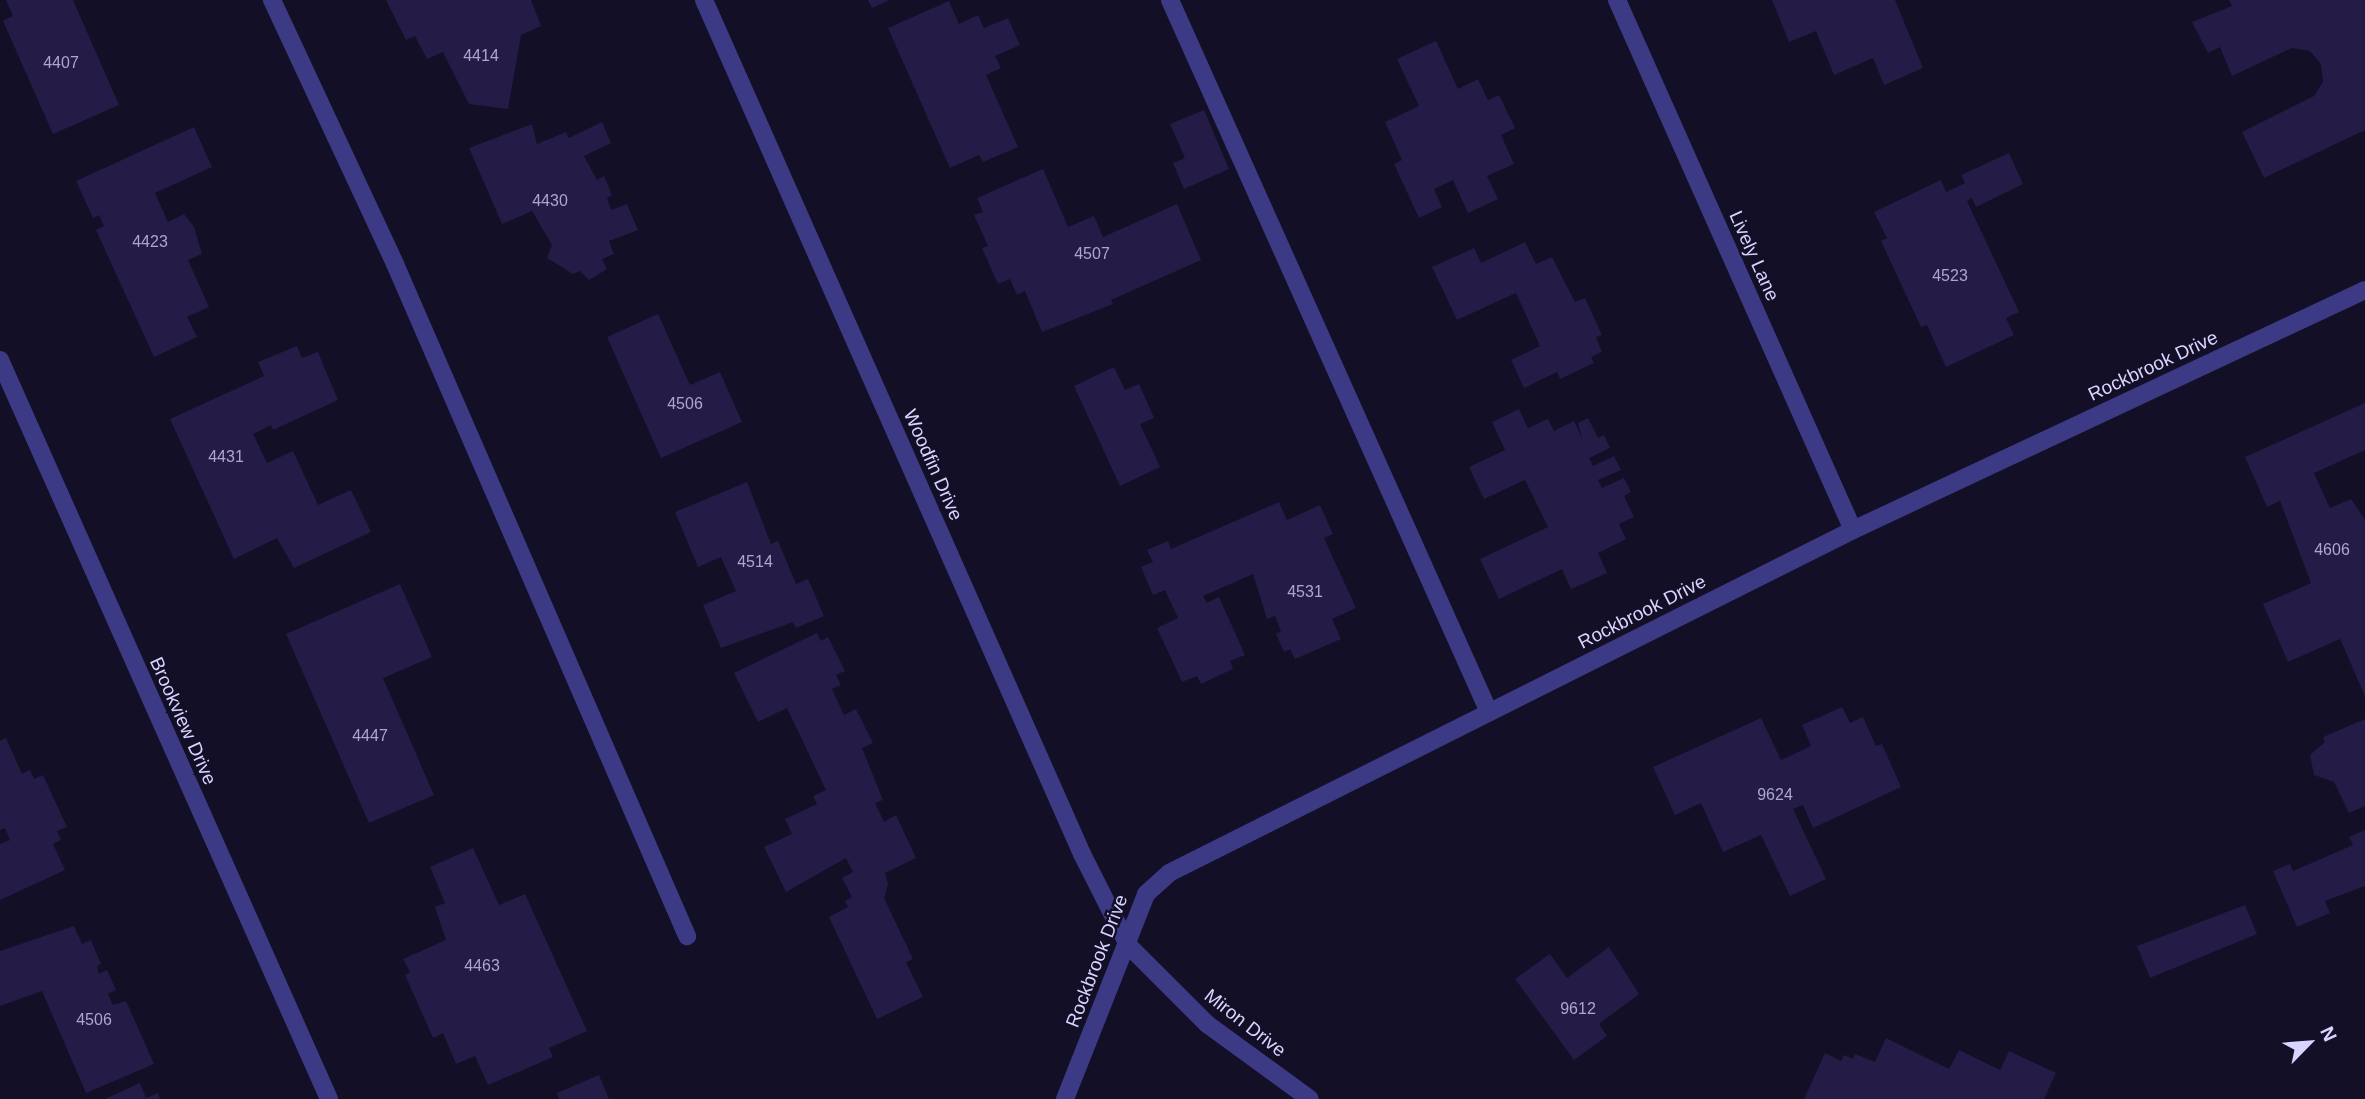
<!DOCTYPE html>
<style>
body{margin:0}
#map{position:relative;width:2365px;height:1099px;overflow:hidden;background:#130f26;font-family:Helvetica,sans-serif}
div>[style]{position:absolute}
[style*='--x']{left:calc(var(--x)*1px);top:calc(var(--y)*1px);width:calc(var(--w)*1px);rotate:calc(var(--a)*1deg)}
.building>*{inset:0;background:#241b47}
.lane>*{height:18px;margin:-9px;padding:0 9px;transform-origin:9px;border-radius:9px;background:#3d3a85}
.street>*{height:18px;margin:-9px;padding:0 9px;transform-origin:9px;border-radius:9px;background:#3d3a85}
span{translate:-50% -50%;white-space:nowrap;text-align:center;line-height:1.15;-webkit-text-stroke:5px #130f26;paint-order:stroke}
.number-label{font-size:16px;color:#aca6d1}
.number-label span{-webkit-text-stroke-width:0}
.street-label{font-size:19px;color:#d9d4ff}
.north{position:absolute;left:2274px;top:1008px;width:70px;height:70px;-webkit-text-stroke:5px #130f26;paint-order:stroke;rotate:65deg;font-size:19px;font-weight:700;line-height:28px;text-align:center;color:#d9d4ff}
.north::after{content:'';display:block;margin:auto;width:24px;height:32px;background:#d9d4ff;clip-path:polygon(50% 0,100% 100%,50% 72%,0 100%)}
</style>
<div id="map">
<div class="building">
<i style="clip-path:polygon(6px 0,73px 0,119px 105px,53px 134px,3px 21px,13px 16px)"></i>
<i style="clip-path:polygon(386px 0,531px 0,541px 26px,521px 35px,508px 109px,469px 104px,443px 52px,427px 59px,415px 36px,406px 40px)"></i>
<i style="clip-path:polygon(868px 0,890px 0,872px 8px)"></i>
<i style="clip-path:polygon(1772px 0,1895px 0,1923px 68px,1884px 85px,1873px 58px,1834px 75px,1816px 31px,1789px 42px)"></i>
<i style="clip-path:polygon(2229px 0,2365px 0,2365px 130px,2264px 178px,2242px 132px,2314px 96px,2323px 82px,2321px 64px,2310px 51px,2292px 48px,2232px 76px,2220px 47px,2208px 53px,2192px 22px,2232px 6px)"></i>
<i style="clip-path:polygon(949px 1px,959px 24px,978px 15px,984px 28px,1008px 18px,1020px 45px,995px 56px,1001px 68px,986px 75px,1018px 147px,983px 162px,979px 155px,950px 168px,888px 28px)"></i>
<i style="clip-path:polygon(1436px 41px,1458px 89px,1478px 79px,1488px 100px,1499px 95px,1515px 128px,1501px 135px,1514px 164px,1487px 176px,1498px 199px,1468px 213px,1453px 180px,1434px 189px,1442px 207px,1419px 218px,1394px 164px,1402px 160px,1385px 122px,1419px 106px,1397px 59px)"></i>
<i style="clip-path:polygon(1204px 110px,1229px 169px,1184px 189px,1173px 163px,1185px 158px,1170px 124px)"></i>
<i style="clip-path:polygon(602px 122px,611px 143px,584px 156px,597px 180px,604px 176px,612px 195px,607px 198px,611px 210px,627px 204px,638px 230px,609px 241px,614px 254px,602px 259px,607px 269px,589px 280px,580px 271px,573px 274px,547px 258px,552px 245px,532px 211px,502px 224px,469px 148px,532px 124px,537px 144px,566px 132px,569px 138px)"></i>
<i style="clip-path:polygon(194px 127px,212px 167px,155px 193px,168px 222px,184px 214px,194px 227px,202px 254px,188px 260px,209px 307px,187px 317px,197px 337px,154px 357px,96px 230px,104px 226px,99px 215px,93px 218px,76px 181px)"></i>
<i style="clip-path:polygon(2009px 153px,2023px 184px,1976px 207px,1972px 198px,1967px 201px,2019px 312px,2006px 318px,2014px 335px,1946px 367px,1927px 325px,1921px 327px,1881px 241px,1887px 238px,1874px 212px,1941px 180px,1946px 192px,1965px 183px,1961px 175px)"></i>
<i style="clip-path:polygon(1043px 169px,1068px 227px,1094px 216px,1103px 237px,1177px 204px,1201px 260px,1111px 300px,1113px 304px,1042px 332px,1025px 291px,1017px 295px,1010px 279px,998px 284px,982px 248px,988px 246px,974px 215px,983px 212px,977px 198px)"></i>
<i style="clip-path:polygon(1525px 242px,1536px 264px,1552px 257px,1575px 302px,1585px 298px,1602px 335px,1596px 337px,1602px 352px,1591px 357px,1594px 363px,1560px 379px,1557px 372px,1524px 388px,1511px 360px,1540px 346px,1516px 293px,1457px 320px,1432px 267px,1474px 248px,1481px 263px)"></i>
<i style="clip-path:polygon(658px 314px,690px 385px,720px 372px,742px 422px,661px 458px,607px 337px)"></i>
<i style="clip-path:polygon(297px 346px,302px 358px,318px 352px,338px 400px,273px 430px,271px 425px,253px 434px,267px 463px,293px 451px,318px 505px,351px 490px,371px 532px,294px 568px,277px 538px,234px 559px,170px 419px,264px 376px,258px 362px)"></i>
<i style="clip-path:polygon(1114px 367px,1125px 390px,1139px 384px,1154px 418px,1140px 424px,1160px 467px,1120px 486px,1074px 386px)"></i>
<i style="clip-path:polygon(2365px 403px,2365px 450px,2314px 473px,2330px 508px,2351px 499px,2365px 520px,2365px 696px,2340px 639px,2288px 662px,2263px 604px,2311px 583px,2280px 501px,2267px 507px,2245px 457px)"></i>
<i style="clip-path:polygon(1519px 409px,1528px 428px,1548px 419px,1554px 431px,1574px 421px,1582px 438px,1578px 423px,1588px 418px,1598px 438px,1604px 435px,1610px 448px,1589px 458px,1593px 466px,1614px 456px,1621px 470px,1598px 480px,1602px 488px,1624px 478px,1631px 492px,1624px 496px,1634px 517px,1619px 524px,1626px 539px,1598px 553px,1607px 573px,1571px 589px,1562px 569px,1499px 599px,1480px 559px,1548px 527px,1525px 480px,1484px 499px,1469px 467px,1505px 450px,1492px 422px)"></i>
<i style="clip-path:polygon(747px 482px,771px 544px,778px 541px,796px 584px,808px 579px,824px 616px,796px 628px,793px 622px,721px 648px,703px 605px,736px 591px,721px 557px,698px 567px,675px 512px)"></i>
<i style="clip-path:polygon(1279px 502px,1287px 520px,1320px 505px,1333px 534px,1324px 538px,1356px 608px,1332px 619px,1341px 639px,1295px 659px,1290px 649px,1284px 652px,1276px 634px,1281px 631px,1275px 616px,1267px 619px,1253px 574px,1203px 596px,1207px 603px,1219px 597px,1245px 655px,1230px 661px,1233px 669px,1201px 684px,1197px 676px,1182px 682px,1157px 628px,1178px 618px,1165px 590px,1153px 595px,1141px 567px,1153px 562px,1147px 550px,1168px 541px,1171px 549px)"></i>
<i style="clip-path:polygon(400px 584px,432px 657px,383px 678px,434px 795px,369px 823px,286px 634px)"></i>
<i style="clip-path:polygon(817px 633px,821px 641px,828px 637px,845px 671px,836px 675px,841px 685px,832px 689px,844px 715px,856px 709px,873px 743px,862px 748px,883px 800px,875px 803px,884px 822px,896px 815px,916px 858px,885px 873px,888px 884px,884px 898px,913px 959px,906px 962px,923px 997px,877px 1019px,829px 917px,848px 907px,845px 901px,852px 897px,842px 878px,853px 872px,846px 858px,786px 892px,764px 847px,792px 834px,785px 819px,817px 804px,813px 796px,826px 790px,787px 708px,758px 722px,734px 673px)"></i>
<i style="clip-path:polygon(1842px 707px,1850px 723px,1863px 717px,1876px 746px,1882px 744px,1901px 787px,1813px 828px,1803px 805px,1793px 809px,1826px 879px,1790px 896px,1761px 835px,1723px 852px,1701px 803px,1675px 815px,1653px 767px,1761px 718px,1781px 760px,1811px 746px,1802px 725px)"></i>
<i style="clip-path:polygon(2365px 719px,2365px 806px,2349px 813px,2334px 782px,2314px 775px,2310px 755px,2325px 742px,2323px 737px)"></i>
<i style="clip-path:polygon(6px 738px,22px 774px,30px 770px,34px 779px,43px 775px,67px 827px,57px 831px,61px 840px,53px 844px,65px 870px,0 900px,0 844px,10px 840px,5px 828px,0 830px,0 741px)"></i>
<i style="clip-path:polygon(2365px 830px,2365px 886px,2325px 901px,2330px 913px,2297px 927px,2273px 871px,2290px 864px,2293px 871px,2353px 845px,2349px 837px)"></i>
<i style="clip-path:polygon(473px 848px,499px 905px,525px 894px,587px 1031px,549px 1048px,553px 1057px,488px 1085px,475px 1056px,456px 1064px,443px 1033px,433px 1038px,405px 975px,410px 972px,403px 959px,446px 940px,435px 907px,445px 903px,430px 867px)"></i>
<i style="clip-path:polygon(2245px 905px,2257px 934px,2150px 978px,2137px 946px)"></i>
<i style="clip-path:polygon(74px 926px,82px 944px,91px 940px,101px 964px,97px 966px,99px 974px,107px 970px,116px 990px,108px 994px,113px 1005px,126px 1001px,154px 1064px,86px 1093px,42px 991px,0 1006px,0 951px)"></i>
<i style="clip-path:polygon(1609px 947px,1639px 994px,1599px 1024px,1607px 1036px,1574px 1060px,1515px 979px,1550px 954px,1567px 978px)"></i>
<i style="clip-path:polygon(1886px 1038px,1949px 1069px,1959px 1050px,2000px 1070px,2009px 1051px,2056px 1073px,2044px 1099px,1804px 1099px,1825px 1053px,1841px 1061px,1844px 1055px,1853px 1059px,1855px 1054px,1875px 1062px)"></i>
<i style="clip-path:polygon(599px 1075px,609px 1099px,559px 1099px,557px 1093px)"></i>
<i style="clip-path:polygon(140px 1083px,146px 1098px,158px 1093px,160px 1099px,105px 1099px)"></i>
</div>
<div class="lane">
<i style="--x:272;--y:0;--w:291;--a:65"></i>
<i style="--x:395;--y:264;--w:733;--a:66.51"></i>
<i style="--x:1170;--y:0;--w:780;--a:65.87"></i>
</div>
<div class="street">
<i style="--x:704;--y:0;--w:934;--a:66.12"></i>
<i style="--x:1082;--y:854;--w:102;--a:63.2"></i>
<i style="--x:1128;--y:945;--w:112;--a:45"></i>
<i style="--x:1207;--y:1024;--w:127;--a:36.1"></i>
<i style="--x:1617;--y:0;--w:580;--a:66"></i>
<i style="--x:0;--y:360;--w:809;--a:66"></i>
<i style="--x:1065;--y:1099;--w:220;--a:-68.4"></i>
<i style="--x:1146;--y:894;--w:31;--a:-42"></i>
<i style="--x:1169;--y:873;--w:765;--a:-26.63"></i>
<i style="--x:1853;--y:530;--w:565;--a:-25.11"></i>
</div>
<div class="number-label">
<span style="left:481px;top:56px">4414</span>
<span style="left:61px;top:63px">4407</span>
<span style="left:550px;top:201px">4430</span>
<span style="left:150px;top:242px">4423</span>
<span style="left:1092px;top:254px">4507</span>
<span style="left:1950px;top:276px">4523</span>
<span style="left:685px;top:404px">4506</span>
<span style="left:226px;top:457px">4431</span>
<span style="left:2332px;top:550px">4606</span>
<span style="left:755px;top:562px">4514</span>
<span style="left:1305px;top:592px">4531</span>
<span style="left:370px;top:736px">4447</span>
<span style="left:1775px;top:795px">9624</span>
<span style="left:482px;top:966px">4463</span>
<span style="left:1578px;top:1009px">9612</span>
<span style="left:94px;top:1020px">4506</span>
</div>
<div class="street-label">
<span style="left:1754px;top:256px;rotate:66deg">Lively Lane</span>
<span style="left:2153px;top:366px;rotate:-25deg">Rockbrook Drive</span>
<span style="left:933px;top:465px;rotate:66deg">Woodfin Drive</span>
<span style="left:1642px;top:612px;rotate:-27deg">Rockbrook Drive</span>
<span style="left:183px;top:721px;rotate:66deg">Brookview Drive</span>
<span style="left:1097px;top:961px;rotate:-69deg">Rockbrook Drive</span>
<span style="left:1245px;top:1023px;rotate:38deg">Miron Drive</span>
</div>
<div class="north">N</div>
</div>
